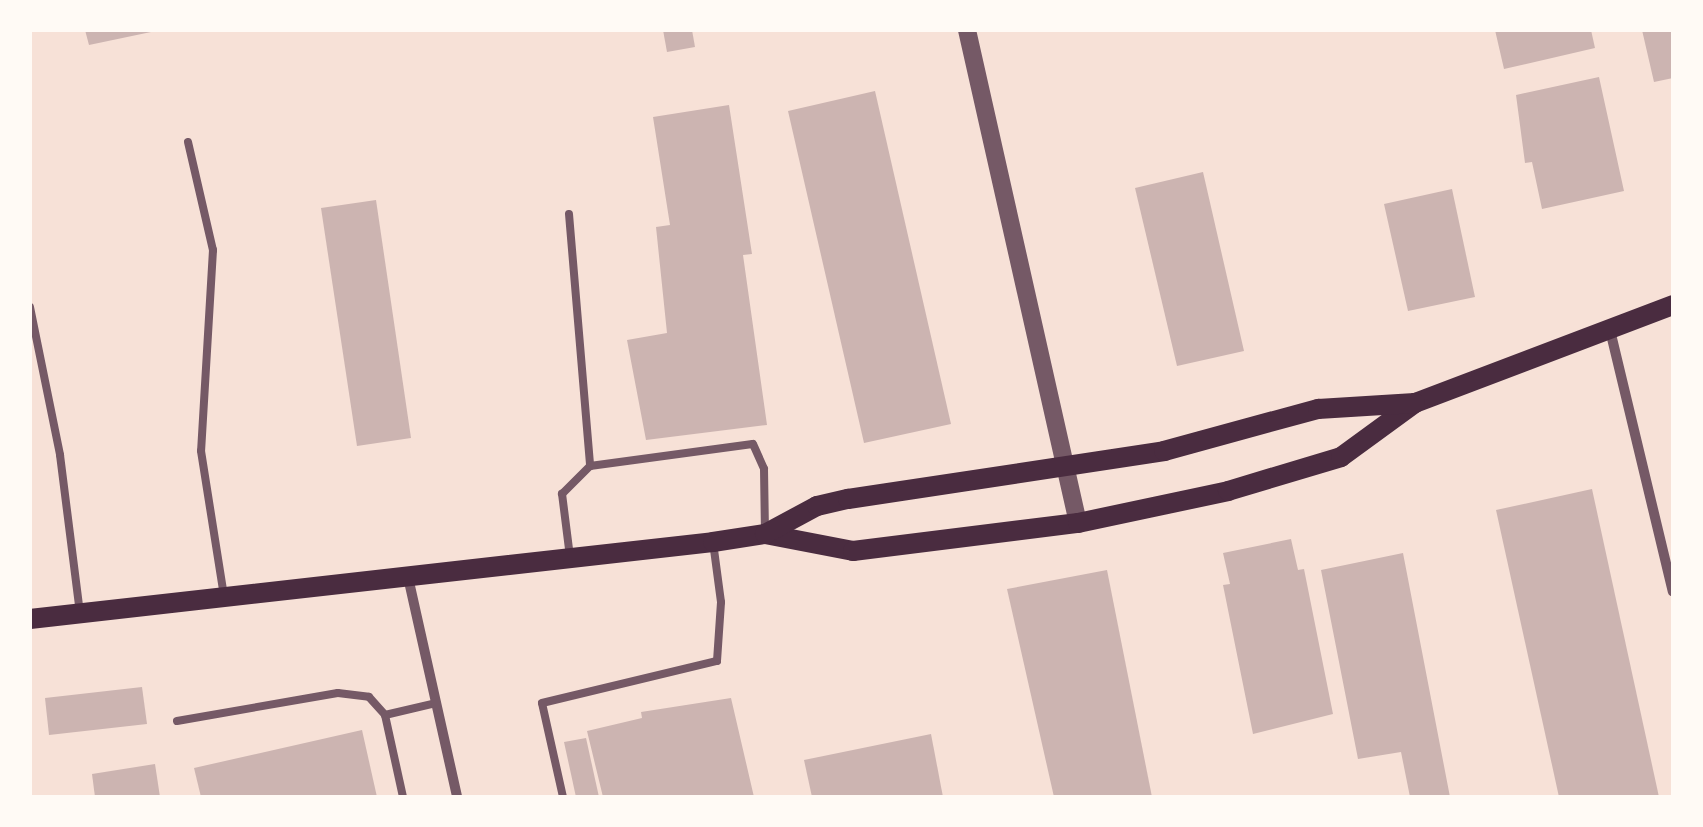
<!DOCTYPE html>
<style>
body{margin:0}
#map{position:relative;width:1703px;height:827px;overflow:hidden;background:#f7e1d7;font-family:"Sofia Sans Condensed",sans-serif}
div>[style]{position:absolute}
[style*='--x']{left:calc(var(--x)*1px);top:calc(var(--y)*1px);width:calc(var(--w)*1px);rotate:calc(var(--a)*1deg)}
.building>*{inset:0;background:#ccb4b1}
.service>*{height:8px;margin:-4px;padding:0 4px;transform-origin:4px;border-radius:4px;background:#755966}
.minor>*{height:10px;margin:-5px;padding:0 5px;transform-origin:5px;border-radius:5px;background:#755966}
.tertiary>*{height:18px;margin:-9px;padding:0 9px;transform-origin:9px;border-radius:9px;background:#755966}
.secondary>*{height:20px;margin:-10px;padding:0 10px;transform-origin:10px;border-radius:10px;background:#4a2c40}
span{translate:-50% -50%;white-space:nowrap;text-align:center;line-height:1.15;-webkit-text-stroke:9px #fffaf5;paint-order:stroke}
.frame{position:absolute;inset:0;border:32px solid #fffaf5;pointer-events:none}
</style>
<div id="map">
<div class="building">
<i style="clip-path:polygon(85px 30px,150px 30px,151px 32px,89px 45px)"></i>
<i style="clip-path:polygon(663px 30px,692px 30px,695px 47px,667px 52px)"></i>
<i style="clip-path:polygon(1495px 30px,1591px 30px,1595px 48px,1504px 69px)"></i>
<i style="clip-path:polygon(1642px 30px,1673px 30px,1673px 78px,1654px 82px)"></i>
<i style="clip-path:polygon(1599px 77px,1624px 191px,1542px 209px,1532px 162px,1525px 163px,1516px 95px)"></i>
<i style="clip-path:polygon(875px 91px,951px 424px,864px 443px,788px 111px)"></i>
<i style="clip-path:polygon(729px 105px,752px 254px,743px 255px,767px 425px,646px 440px,627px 340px,667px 333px,656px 227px,670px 225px,653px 117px)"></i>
<i style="clip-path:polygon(1203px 172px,1244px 351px,1177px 366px,1135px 188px)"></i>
<i style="clip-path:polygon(1452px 189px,1475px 297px,1408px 311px,1384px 204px)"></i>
<i style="clip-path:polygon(376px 200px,411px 438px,357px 446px,321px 208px)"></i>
<i style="clip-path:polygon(1592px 489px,1659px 797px,1559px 797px,1496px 510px)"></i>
<i style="clip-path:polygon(1291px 539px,1298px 570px,1304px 569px,1333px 714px,1253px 734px,1223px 585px,1230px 584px,1223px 553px)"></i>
<i style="clip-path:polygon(1403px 553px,1450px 797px,1410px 797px,1401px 752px,1358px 759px,1321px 570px)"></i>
<i style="clip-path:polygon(1107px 570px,1152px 797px,1054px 797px,1007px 589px)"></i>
<i style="clip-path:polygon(142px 687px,147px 724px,49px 735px,45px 698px)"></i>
<i style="clip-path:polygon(731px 698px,754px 797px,603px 797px,587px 731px,642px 718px,641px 712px)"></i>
<i style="clip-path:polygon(362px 730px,377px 797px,201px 797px,194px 768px)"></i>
<i style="clip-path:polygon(931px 734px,943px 797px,812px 797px,804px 760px)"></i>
<i style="clip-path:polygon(586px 738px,599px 797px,576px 797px,564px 742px)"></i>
<i style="clip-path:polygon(155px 764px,160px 797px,95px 797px,92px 774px)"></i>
</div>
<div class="service">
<i style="--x:188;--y:142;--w:111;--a:77"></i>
<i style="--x:213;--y:250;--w:201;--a:93.4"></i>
<i style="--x:201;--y:451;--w:148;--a:81"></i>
<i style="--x:569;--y:214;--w:253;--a:85.2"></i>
<i style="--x:30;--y:307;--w:151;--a:78.5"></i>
<i style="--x:60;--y:455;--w:159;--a:82.8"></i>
<i style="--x:570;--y:557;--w:64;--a:-97.2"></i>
<i style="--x:562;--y:494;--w:40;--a:-45"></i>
<i style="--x:590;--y:466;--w:164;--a:-7.7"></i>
<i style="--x:753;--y:444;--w:27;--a:66"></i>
<i style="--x:764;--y:469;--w:61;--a:89.1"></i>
<i style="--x:385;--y:715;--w:52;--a:-13.2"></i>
<i style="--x:177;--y:721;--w:163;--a:-9.9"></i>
<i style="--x:338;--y:693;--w:31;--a:7"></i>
<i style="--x:369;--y:697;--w:24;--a:48"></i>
<i style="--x:385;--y:715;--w:84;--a:77.6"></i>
<i style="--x:563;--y:797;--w:96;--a:-102.6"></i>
<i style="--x:542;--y:703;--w:180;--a:-13.5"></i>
<i style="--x:717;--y:661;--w:59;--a:-86.1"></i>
<i style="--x:721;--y:602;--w:61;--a:-97.6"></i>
</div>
<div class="minor">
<i style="--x:1610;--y:330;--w:269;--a:76.5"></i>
<i style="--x:408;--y:577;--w:225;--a:77.4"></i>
</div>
<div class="tertiary">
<i style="--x:967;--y:30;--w:505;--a:77.31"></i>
</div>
<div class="secondary">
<i style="--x:765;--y:534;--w:90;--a:10.9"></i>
<i style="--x:853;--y:551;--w:227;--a:-7.1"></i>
<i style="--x:1078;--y:523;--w:153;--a:-12"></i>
<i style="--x:1228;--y:491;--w:118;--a:-16.7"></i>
<i style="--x:1341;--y:457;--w:92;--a:-36.1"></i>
<i style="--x:1415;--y:403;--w:276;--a:-20.8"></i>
<i style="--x:30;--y:619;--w:687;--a:-6.43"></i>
<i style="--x:713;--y:542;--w:53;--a:-8.7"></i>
<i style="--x:765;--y:534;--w:59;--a:-28.3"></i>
<i style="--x:817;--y:506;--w:32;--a:-13"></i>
<i style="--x:848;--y:499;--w:320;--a:-8.6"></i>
<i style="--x:1164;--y:451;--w:160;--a:-15.3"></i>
<i style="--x:1318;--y:409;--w:97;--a:-3.5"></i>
</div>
<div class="frame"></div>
</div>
